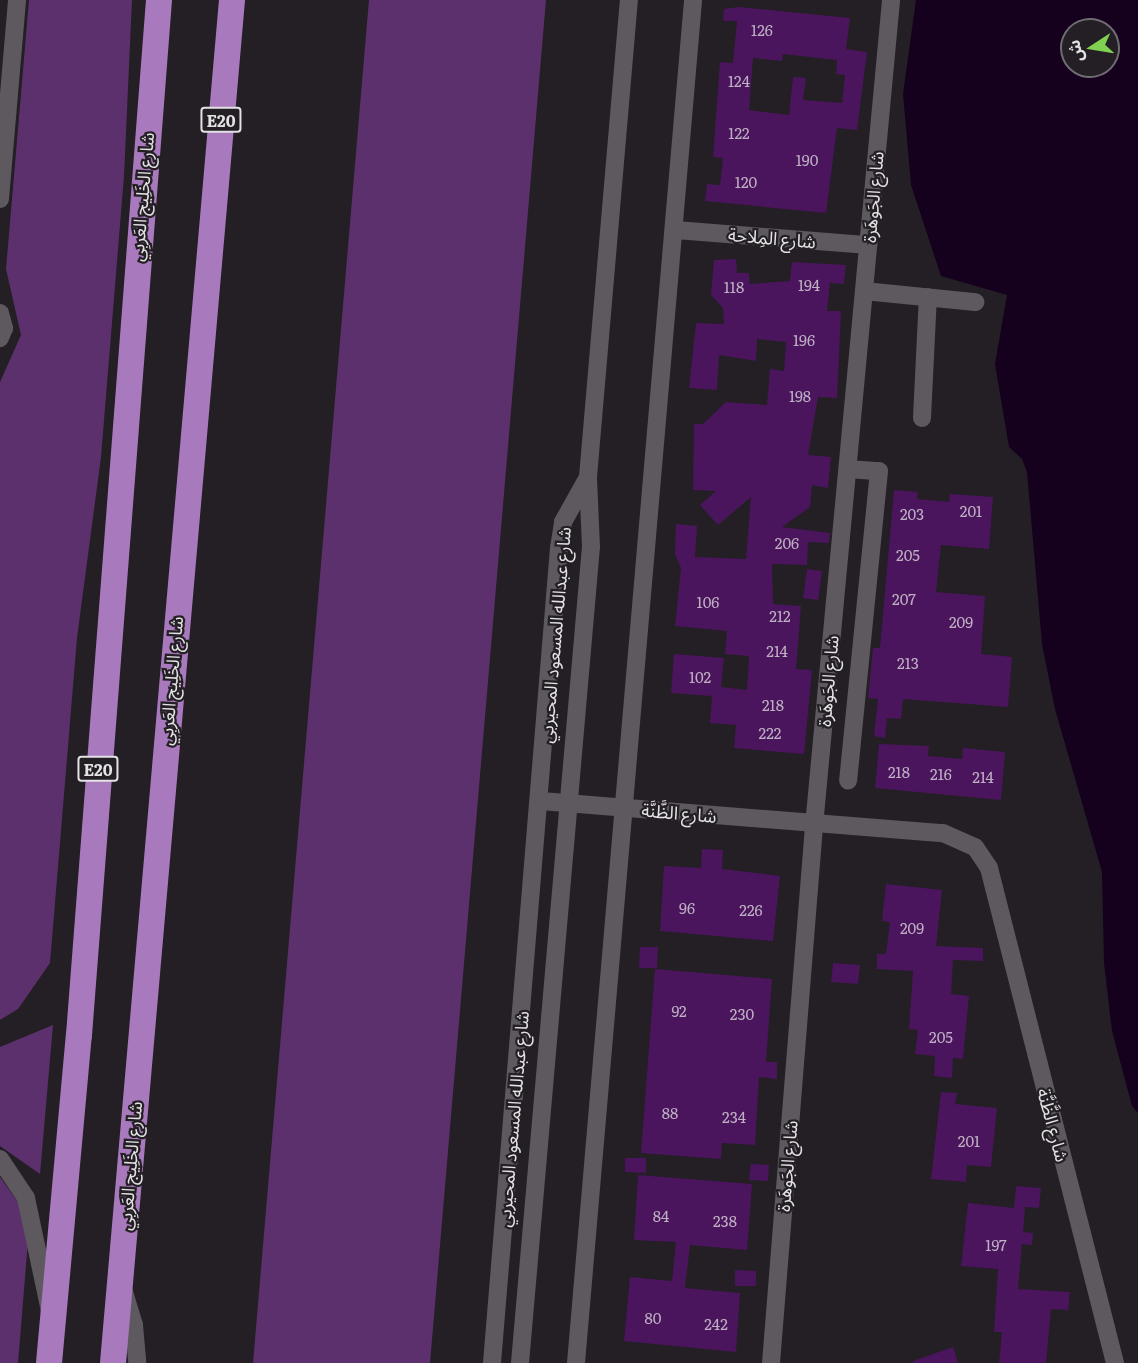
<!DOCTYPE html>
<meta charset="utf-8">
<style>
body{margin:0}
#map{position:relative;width:1138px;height:1363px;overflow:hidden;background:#231f24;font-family:Literata,"Noto Sans Arabic",serif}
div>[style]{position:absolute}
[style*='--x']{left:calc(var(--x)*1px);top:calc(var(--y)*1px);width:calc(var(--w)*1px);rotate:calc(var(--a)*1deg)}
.green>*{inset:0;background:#5c306d}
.water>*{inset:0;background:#15001e}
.building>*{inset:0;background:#4a155d}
.minor>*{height:18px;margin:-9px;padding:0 9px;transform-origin:9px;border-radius:9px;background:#5d595f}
.highway>*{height:26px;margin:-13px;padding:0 13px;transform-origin:13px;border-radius:13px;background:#a979bd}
span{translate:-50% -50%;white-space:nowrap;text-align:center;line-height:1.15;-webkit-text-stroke:4.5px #231f24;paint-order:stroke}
.number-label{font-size:15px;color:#beafc3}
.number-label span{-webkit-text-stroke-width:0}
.shield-label span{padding:2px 4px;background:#231f24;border:2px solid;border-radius:4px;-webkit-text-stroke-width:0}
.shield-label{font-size:16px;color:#e4e2e5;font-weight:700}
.street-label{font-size:18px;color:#e4e2e5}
.north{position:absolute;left:1060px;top:18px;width:60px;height:60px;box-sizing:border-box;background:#231f24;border:2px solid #706d71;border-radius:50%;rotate:258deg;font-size:16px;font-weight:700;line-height:24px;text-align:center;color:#e4e2e5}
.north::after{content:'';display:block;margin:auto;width:21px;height:27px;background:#80d051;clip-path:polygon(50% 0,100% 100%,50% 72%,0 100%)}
</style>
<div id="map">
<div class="green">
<i style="clip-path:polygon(29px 0,132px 0,124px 176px,101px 457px,77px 638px,50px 963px,18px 1009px,0 1020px,0 382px,21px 335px,6px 269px)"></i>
<i style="clip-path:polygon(369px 0,546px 0,430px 1363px,253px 1363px)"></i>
<i style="clip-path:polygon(53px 1025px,40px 1174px,0 1146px,0 1047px)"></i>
<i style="clip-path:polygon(0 1177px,25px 1212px,28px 1241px,18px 1363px,0 1363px)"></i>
</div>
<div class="water">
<i style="clip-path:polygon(evenodd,916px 0,1138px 0,1138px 1113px,1132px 1106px,1112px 1031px,1104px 963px,1102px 872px,1055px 709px,1042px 644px,1027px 472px,1022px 459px,1009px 447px,995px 364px,1007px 295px,941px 276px,911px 185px,903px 94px,916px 0,1072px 30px,1108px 30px,1108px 66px,1072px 66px,1072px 30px)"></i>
</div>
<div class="building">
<i style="clip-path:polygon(evenodd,738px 7px,850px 18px,846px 49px,867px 52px,857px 130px,837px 128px,826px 213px,705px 201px,707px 184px,720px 185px,723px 158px,713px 157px,720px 62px,733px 63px,737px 21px,723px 21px,724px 9px,738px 7px,783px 54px,837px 60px,836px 74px,845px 75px,842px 103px,803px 100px,806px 78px,793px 77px,789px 115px,749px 110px,753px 58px,782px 61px,783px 54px)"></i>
<i style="clip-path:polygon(736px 259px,737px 273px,749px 273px,750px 284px,790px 281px,792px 262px,846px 265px,844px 284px,830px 283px,827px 311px,841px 311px,837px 398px,818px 397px,808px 455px,831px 457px,828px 488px,812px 485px,810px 507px,782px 527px,830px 533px,829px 543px,808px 542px,807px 565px,772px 564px,773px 604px,801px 606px,796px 669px,812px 670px,804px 754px,734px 748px,736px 725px,710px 723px,712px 696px,671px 693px,674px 654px,724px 658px,721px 687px,747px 690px,749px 656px,725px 654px,727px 631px,675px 626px,681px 568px,675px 554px,676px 524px,697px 526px,695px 557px,746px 559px,751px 497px,718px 525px,700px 505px,716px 491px,693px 490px,694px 424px,703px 424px,726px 402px,767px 405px,770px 369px,784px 371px,786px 342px,757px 339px,756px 361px,719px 355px,717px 390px,689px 388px,696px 323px,724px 324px,723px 308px,711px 295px,714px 260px)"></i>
<i style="clip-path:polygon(894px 490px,918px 492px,917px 499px,949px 502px,950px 494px,993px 497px,989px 549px,941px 545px,936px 592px,985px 596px,981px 654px,1012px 657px,1008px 707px,903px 699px,901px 719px,887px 718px,885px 738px,874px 736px,878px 699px,868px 698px,873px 648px,880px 648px)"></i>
<i style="clip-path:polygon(807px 569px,822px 571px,818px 600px,803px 598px)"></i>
<i style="clip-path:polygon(879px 744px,929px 746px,928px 756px,962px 759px,963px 748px,1005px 752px,1001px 800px,875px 788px)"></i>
<i style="clip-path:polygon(702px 849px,723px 850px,722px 869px,780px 876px,773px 941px,660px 931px,664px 866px,701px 868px)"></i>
<i style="clip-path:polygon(886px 884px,942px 890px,936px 946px,983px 948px,983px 961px,953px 960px,951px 994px,969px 996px,963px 1059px,953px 1058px,952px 1078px,934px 1076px,935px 1056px,915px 1054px,918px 1030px,909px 1029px,913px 971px,877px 969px,877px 954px,886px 954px,890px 922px,882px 921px)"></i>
<i style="clip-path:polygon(640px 947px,658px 947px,657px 968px,639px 968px)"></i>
<i style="clip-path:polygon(833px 963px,860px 965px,858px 984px,831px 982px)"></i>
<i style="clip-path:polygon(655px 969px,772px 979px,766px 1062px,777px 1062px,777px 1079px,759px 1077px,755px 1145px,722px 1143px,721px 1159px,641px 1153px)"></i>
<i style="clip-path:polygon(941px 1092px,957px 1093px,955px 1104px,997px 1108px,991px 1167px,967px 1165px,966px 1182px,931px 1179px)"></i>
<i style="clip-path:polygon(625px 1158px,646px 1158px,646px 1173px,625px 1172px)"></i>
<i style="clip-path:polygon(751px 1164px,769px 1165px,768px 1181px,749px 1180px)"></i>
<i style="clip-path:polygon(638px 1175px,752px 1184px,747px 1250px,690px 1245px,685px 1288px,740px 1293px,736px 1352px,624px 1341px,630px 1277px,672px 1281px,676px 1242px,634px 1240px)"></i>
<i style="clip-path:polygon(1016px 1186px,1041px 1188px,1039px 1208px,1025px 1207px,1023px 1232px,1033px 1233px,1032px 1245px,1022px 1244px,1018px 1289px,1070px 1292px,1068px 1310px,1051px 1309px,1046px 1363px,999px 1363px,1002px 1332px,994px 1332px,998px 1269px,961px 1266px,968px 1203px,1014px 1208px)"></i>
<i style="clip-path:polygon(735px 1270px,756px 1271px,756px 1286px,735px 1286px)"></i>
<i style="clip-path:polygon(953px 1347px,958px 1363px,913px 1363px,913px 1361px)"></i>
</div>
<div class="minor">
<i style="--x:0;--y:199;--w:200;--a:-85.1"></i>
<i style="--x:676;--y:230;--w:193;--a:4.5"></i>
<i style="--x:864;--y:291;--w:112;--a:5.7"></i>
<i style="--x:0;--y:313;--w:16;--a:75"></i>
<i style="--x:4;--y:328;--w:11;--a:112"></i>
<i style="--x:922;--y:418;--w:121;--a:-87.2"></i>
<i style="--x:848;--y:469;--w:31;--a:4"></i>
<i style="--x:879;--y:471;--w:311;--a:95.7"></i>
<i style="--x:541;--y:801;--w:403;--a:4.6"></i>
<i style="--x:943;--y:833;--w:35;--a:24"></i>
<i style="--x:975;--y:847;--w:25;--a:56"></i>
<i style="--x:989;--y:868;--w:511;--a:75.72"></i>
<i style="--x:0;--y:1159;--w:47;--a:56.3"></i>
<i style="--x:26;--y:1198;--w:116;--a:78"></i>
<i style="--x:123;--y:1289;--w:38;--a:73"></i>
<i style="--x:134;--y:1325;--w:38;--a:85"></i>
<i style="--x:492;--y:1363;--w:818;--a:-85.3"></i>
<i style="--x:559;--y:548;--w:26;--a:-81"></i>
<i style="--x:563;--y:522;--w:49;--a:-60.8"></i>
<i style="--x:520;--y:1363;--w:819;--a:-85.03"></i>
<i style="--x:591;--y:547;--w:70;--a:-92.5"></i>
<i style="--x:588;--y:477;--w:479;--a:-85.1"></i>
<i style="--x:576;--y:1363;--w:1368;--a:-85.09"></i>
<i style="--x:771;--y:1363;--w:539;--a:-85.42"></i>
<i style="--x:814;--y:826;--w:830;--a:-84.67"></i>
</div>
<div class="highway">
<i style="--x:49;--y:1363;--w:329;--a:-84.8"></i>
<i style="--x:79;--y:1035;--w:1038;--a:-85.58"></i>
<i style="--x:113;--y:1363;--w:1368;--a:-85.01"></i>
</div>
<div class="number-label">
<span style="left:762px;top:30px">126</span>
<span style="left:739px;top:81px">124</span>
<span style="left:739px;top:133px">122</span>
<span style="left:807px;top:160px">190</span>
<span style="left:746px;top:182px">120</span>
<span style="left:809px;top:285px">194</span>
<span style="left:734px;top:287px">118</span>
<span style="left:804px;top:340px">196</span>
<span style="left:800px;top:396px">198</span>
<span style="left:971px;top:511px">201</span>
<span style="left:912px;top:514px">203</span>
<span style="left:787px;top:543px">206</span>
<span style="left:908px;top:555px">205</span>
<span style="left:904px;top:599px">207</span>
<span style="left:708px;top:602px">106</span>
<span style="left:780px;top:616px">212</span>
<span style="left:961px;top:622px">209</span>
<span style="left:777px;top:651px">214</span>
<span style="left:908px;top:663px">213</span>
<span style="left:700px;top:677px">102</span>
<span style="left:773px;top:705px">218</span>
<span style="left:770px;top:733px">222</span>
<span style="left:899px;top:772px">218</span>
<span style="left:941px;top:774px">216</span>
<span style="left:983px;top:777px">214</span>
<span style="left:687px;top:908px">96</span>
<span style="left:751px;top:910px">226</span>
<span style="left:912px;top:928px">209</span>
<span style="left:679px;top:1011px">92</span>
<span style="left:742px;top:1014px">230</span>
<span style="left:941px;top:1037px">205</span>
<span style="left:670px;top:1113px">88</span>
<span style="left:734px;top:1117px">234</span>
<span style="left:969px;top:1141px">201</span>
<span style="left:661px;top:1216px">84</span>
<span style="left:725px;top:1221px">238</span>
<span style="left:996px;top:1245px">197</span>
<span style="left:653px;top:1318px">80</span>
<span style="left:716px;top:1324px">242</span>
</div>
<div class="shield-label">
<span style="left:221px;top:120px">E20</span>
<span style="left:98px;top:769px">E20</span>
</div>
<div class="street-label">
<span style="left:142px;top:197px;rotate:-85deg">شارع الخَلِيج العَربِي</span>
<span style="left:873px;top:197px;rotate:-85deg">شارع الجَوهَرة</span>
<span style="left:772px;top:238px;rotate:5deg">شارع المِلاحة</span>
<span style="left:555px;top:635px;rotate:-85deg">شارع عبدالله المسعود المحيربي</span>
<span style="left:171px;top:681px;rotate:-85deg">شارع الخَلِيج العَربِي</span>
<span style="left:828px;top:681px;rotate:-85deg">شارع الجَوهَرة</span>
<span style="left:679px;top:813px;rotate:5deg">شارع الظَّنَّة</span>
<span style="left:513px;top:1119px;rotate:-85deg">شارع عبدالله المسعود المحيربي</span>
<span style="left:1053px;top:1125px;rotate:75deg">شارع الظَّنَّة</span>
<span style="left:130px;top:1166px;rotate:-85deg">شارع الخَلِيج العَربِي</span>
<span style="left:787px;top:1166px;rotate:-85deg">شارع الجَوهَرة</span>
</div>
<div class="north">ش</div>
</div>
